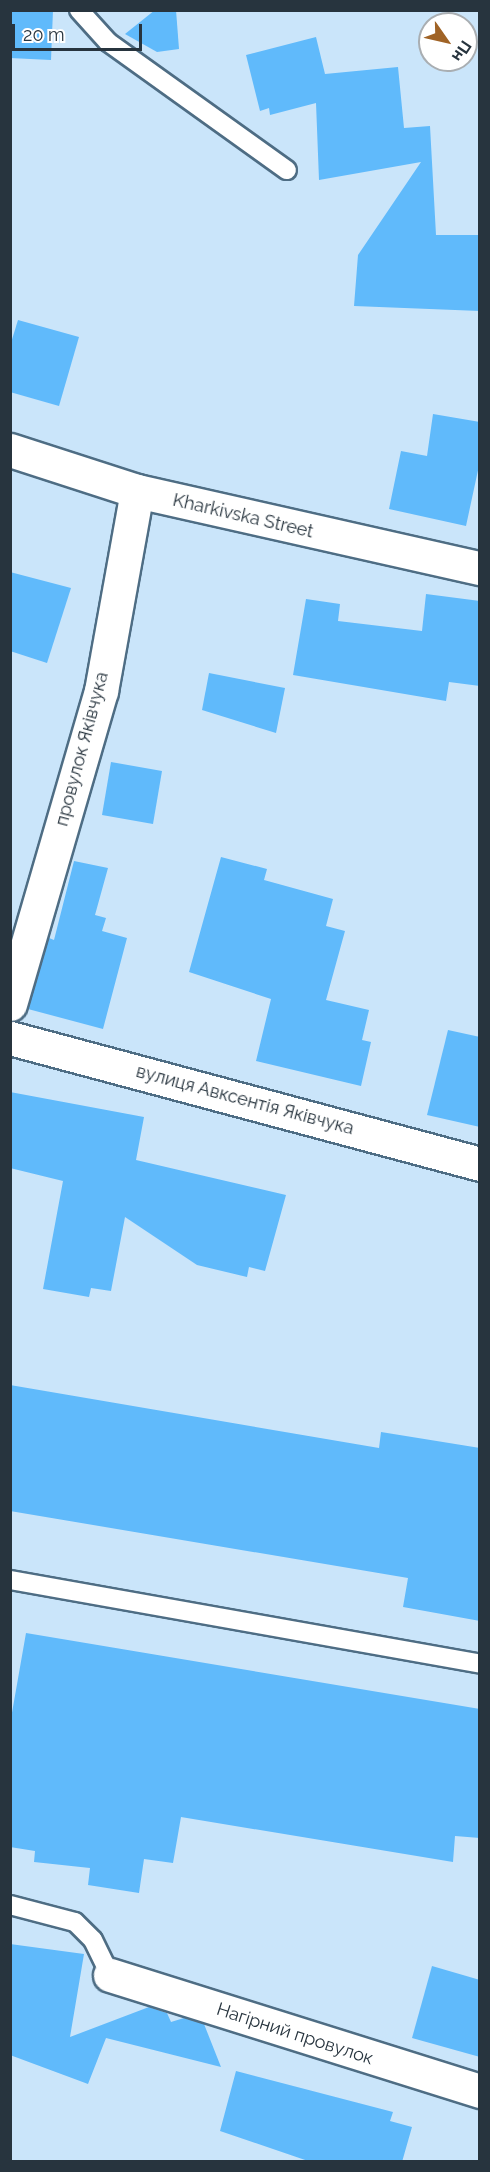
<!DOCTYPE html>
<meta charset="utf-8">
<style>
body{margin:0}
#map{position:relative;width:490px;height:2172px;overflow:hidden;background:#cae5fa;font-family:Raleway,sans-serif}
div>[style]{position:absolute}
[style*='--x']{left:calc(var(--x)*1px);top:calc(var(--y)*1px);width:calc(var(--w)*1px);rotate:calc(var(--a)*1deg)}
.building>*{inset:0;background:#60bafb}
.roads{filter:drop-shadow(2px 0 #4e6d84) drop-shadow(-2px 0 #4e6d84) drop-shadow(0 2px #4e6d84) drop-shadow(0 -2px #4e6d84)}
.lane>*{height:18px;margin:-9px;padding:0 9px;transform-origin:9px;border-radius:9px;background:#fff}
.street>*{height:33px;margin:-16.5px;padding:0 16.5px;transform-origin:16.5px;border-radius:16.5px;background:#fff}
span{translate:-50% -50%;white-space:nowrap;text-align:center;line-height:1.15;-webkit-text-stroke:4.5px #fff;paint-order:stroke}
.street-label{font-size:18px;color:#27343e}
.frame{position:absolute;inset:0;border:12px solid #27343e;pointer-events:none}
.north{position:absolute;left:418px;top:12px;width:60px;height:60px;box-sizing:border-box;background:#fff;border:2px solid #a9aeb2;border-radius:50%;rotate:124deg;font-size:16px;font-weight:700;line-height:24px;text-align:center;color:#27343e}
.north::after{content:'';display:block;margin:auto;width:21px;height:27px;background:#a06326;clip-path:polygon(50% 0,100% 100%,50% 72%,0 100%)}
.scale{position:absolute;left:12px;top:24px;width:130px;height:27px;box-sizing:border-box;border:3px solid #27343e;border-top:0;padding-left:8px;font-size:18px;line-height:21px;white-space:nowrap;color:#27343e;-webkit-text-stroke:4px #fff;paint-order:stroke}
</style>
<div id="map">
<div class="building">
<i style="clip-path:polygon(10px 10px,53px 10px,51px 60px,10px 58px)"></i>
<i style="clip-path:polygon(155px 10px,176px 10px,179px 49px,157px 52px,125px 34px)"></i>
<i style="clip-path:polygon(316px 37px,325px 74px,398px 67px,404px 128px,430px 126px,436px 235px,480px 235px,480px 311px,354px 306px,358px 255px,421px 162px,319px 180px,316px 103px,270px 115px,269px 108px,260px 111px,246px 55px)"></i>
<i style="clip-path:polygon(18px 320px,79px 337px,59px 406px,10px 392px,10px 346px)"></i>
<i style="clip-path:polygon(433px 414px,480px 422px,480px 461px,466px 526px,389px 509px,401px 451px,427px 456px)"></i>
<i style="clip-path:polygon(10px 572px,71px 588px,47px 663px,10px 651px)"></i>
<i style="clip-path:polygon(426px 594px,480px 601px,480px 686px,449px 682px,446px 701px,293px 675px,306px 599px,340px 604px,338px 621px,422px 631px)"></i>
<i style="clip-path:polygon(209px 673px,285px 688px,276px 733px,202px 710px)"></i>
<i style="clip-path:polygon(111px 762px,162px 771px,153px 824px,102px 815px)"></i>
<i style="clip-path:polygon(221px 857px,267px 869px,264px 880px,333px 899px,326px 926px,345px 931px,326px 1000px,369px 1010px,362px 1040px,371px 1042px,361px 1086px,256px 1061px,271px 999px,189px 972px)"></i>
<i style="clip-path:polygon(74px 861px,108px 868px,95px 915px,106px 918px,102px 931px,127px 938px,103px 1029px,28px 1009px,49px 938px,54px 940px)"></i>
<i style="clip-path:polygon(448px 1030px,480px 1037px,480px 1127px,427px 1115px)"></i>
<i style="clip-path:polygon(10px 1092px,144px 1117px,136px 1160px,286px 1195px,265px 1271px,249px 1267px,247px 1277px,197px 1265px,125px 1217px,111px 1291px,91px 1288px,89px 1297px,43px 1289px,63px 1181px,10px 1168px)"></i>
<i style="clip-path:polygon(10px 1385px,379px 1448px,381px 1432px,480px 1448px,480px 1621px,403px 1607px,408px 1578px,10px 1511px)"></i>
<i style="clip-path:polygon(26px 1633px,480px 1709px,480px 1838px,455px 1836px,453px 1862px,181px 1817px,173px 1863px,144px 1859px,139px 1893px,88px 1885px,90px 1868px,34px 1862px,35px 1851px,10px 1847px,10px 1724px)"></i>
<i style="clip-path:polygon(10px 1944px,84px 1954px,70px 2037px,149px 2007px,167px 2013px,171px 2022px,184px 2018px,204px 2024px,221px 2067px,106px 2038px,88px 2084px,10px 2055px)"></i>
<i style="clip-path:polygon(432px 1966px,480px 1980px,480px 2057px,412px 2038px)"></i>
<i style="clip-path:polygon(236px 2071px,393px 2112px,390px 2121px,412px 2127px,402px 2162px,311px 2162px,220px 2131px)"></i>
</div>
<div class="roads">
<div class="lane">
<i style="--x:79;--y:10;--w:43;--a:47.8"></i>
<i style="--x:108;--y:42;--w:220;--a:35.6"></i>
<i style="--x:10;--y:1580;--w:477;--a:10.1"></i>
<i style="--x:10;--y:1905;--w:67;--a:14.7"></i>
<i style="--x:75;--y:1922;--w:25;--a:45"></i>
<i style="--x:93;--y:1940;--w:39;--a:64"></i>
</div>
<div class="street">
<i style="--x:10;--y:450;--w:133;--a:17.9"></i>
<i style="--x:137;--y:491;--w:352;--a:12.7"></i>
<i style="--x:10;--y:1004;--w:326;--a:-73.8"></i>
<i style="--x:101;--y:691;--w:203;--a:-79.8"></i>
<i style="--x:10;--y:1038;--w:487;--a:15"></i>
<i style="--x:110;--y:1975;--w:388;--a:17.4"></i>
</div>
</div>
<div class="street-label">
<span style="left:243px;top:516px;rotate:13deg">Kharkivska Street</span>
<span style="left:82px;top:749px;rotate:-75deg">провулок Яківчука</span>
<span style="left:245px;top:1100px;rotate:15deg">вулиця Авксентія Яківчука</span>
<span style="left:295px;top:2034px;rotate:18deg">Нагірний провулок</span>
</div>
<div class="frame"></div>
<div class="north">Пн</div>
<div class="scale">20 m</div>
</div>
